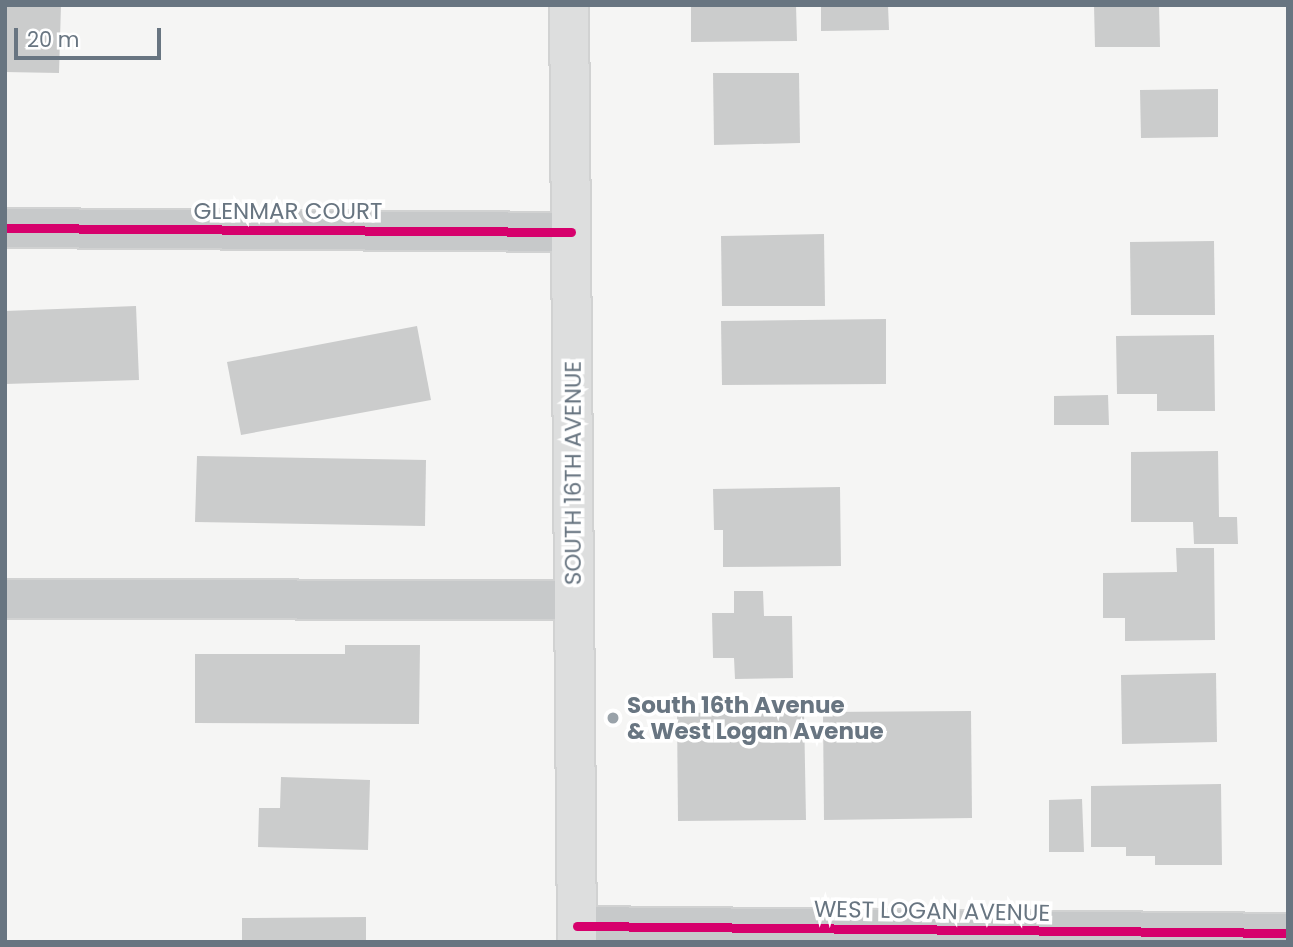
<!DOCTYPE html>
<style>
body{margin:0}
#map{position:relative;width:1293px;height:947px;overflow:hidden;background:#f5f5f4;font-family:Poppins,sans-serif}
div>[style]{position:absolute}
[style*='--x']{left:calc(var(--x)*1px);top:calc(var(--y)*1px);width:calc(var(--w)*1px);rotate:calc(var(--a)*1deg)}
.building>*{inset:0;background:#cbcccc}
.roads{filter:drop-shadow(2px 0 #d1d2d2) drop-shadow(-2px 0 #d1d2d2) drop-shadow(0 2px #d1d2d2) drop-shadow(0 -2px #d1d2d2)}
.minor>*{height:38px;margin:-19px;padding:0 19px;transform-origin:19px;border-radius:19px;background:#c7c9ca}
.major>*{height:38px;margin:-19px;padding:0 19px;transform-origin:19px;border-radius:19px;background:#dddede}
.cycleway>*{height:9px;margin:-4.5px;padding:0 4.5px;transform-origin:4.5px;border-radius:4.5px;background:#d6006c}
.dots>*{width:19px;height:19px;translate:-50% -50%;box-sizing:border-box;border:4px solid #fff;border-radius:50%}
span{translate:-50% -50%;white-space:nowrap;text-align:center;line-height:1.15;-webkit-text-stroke:7px #fff;paint-order:stroke}
.street-label{font-size:23px;color:#687581}
.poi-label{font-size:23px;color:#687581;font-weight:700}
.left{translate:0 -50%;text-align:left}
.frame{position:absolute;inset:0;border:7px solid #687581;pointer-events:none}
.scale{position:absolute;left:14px;top:28px;width:147px;height:32px;box-sizing:border-box;border:4px solid #687581;border-top:0;padding-left:9px;font-size:21px;line-height:24px;white-space:nowrap;color:#687581;-webkit-text-stroke:5px #fff;paint-order:stroke}
</style>
<div id="map">
<div class="building">
<i style="clip-path:polygon(5px 5px,61px 5px,59px 73px,5px 72px)"></i>
<i style="clip-path:polygon(691px 5px,796px 5px,797px 41px,691px 42px)"></i>
<i style="clip-path:polygon(821px 5px,888px 5px,889px 30px,821px 31px)"></i>
<i style="clip-path:polygon(1094px 5px,1159px 5px,1160px 47px,1095px 47px)"></i>
<i style="clip-path:polygon(713px 73px,799px 73px,800px 143px,714px 145px)"></i>
<i style="clip-path:polygon(1218px 89px,1218px 137px,1141px 138px,1140px 90px)"></i>
<i style="clip-path:polygon(824px 234px,825px 306px,722px 306px,721px 236px)"></i>
<i style="clip-path:polygon(1214px 241px,1215px 315px,1131px 315px,1130px 242px)"></i>
<i style="clip-path:polygon(136px 306px,139px 380px,5px 384px,5px 311px)"></i>
<i style="clip-path:polygon(886px 319px,886px 384px,722px 385px,721px 321px)"></i>
<i style="clip-path:polygon(417px 326px,431px 400px,241px 435px,227px 362px)"></i>
<i style="clip-path:polygon(1214px 335px,1215px 411px,1157px 411px,1157px 394px,1117px 394px,1116px 336px)"></i>
<i style="clip-path:polygon(1108px 395px,1109px 425px,1054px 425px,1054px 396px)"></i>
<i style="clip-path:polygon(1218px 451px,1219px 517px,1237px 517px,1238px 544px,1194px 544px,1193px 522px,1131px 522px,1131px 452px)"></i>
<i style="clip-path:polygon(197px 456px,426px 460px,425px 526px,195px 522px)"></i>
<i style="clip-path:polygon(840px 487px,841px 566px,723px 567px,723px 530px,714px 530px,713px 489px)"></i>
<i style="clip-path:polygon(1176px 548px,1214px 548px,1215px 640px,1125px 641px,1125px 618px,1103px 618px,1103px 573px,1177px 572px)"></i>
<i style="clip-path:polygon(734px 591px,763px 591px,764px 616px,792px 616px,793px 678px,735px 679px,734px 658px,713px 658px,712px 613px,734px 613px)"></i>
<i style="clip-path:polygon(345px 645px,420px 645px,419px 724px,195px 723px,195px 654px,345px 654px)"></i>
<i style="clip-path:polygon(1216px 673px,1217px 742px,1122px 744px,1121px 675px)"></i>
<i style="clip-path:polygon(804px 711px,806px 820px,678px 821px,677px 713px)"></i>
<i style="clip-path:polygon(971px 711px,972px 818px,824px 820px,823px 712px)"></i>
<i style="clip-path:polygon(281px 777px,370px 780px,368px 850px,258px 847px,259px 808px,280px 808px)"></i>
<i style="clip-path:polygon(1221px 784px,1222px 865px,1155px 865px,1155px 856px,1126px 856px,1126px 847px,1091px 847px,1091px 786px)"></i>
<i style="clip-path:polygon(1082px 799px,1084px 852px,1049px 852px,1049px 800px)"></i>
<i style="clip-path:polygon(366px 917px,366px 942px,242px 942px,242px 918px)"></i>
</div>
<div class="roads">
<div class="minor">
<i style="--x:5;--y:228;--w:566;--a:0.4"></i>
<i style="--x:5;--y:599;--w:569;--a:0.1"></i>
<i style="--x:577;--y:926;--w:711;--a:0.56"></i>
</div>
<div class="major">
<i style="--x:569;--y:5;--w:937;--a:89.51"></i>
</div>
</div>
<div class="cycleway">
<i style="--x:5;--y:228;--w:566;--a:0.4"></i>
<i style="--x:577;--y:926;--w:711;--a:0.56"></i>
</div>
<div class="dots">
<i style="left:613px;top:718px;background:#99a2a9"></i>
</div>
<div class="street-label">
<span style="left:288px;top:211px">GLENMAR COURT</span>
<span style="left:573px;top:473px;rotate:-90deg">SOUTH 16TH AVENUE</span>
<span style="left:932px;top:911px;rotate:1deg">WEST LOGAN AVENUE</span>
</div>
<div class="poi-label">
<span class="left" style="left:627px;top:718px">South 16th Avenue<br>&amp; West Logan Avenue</span>
</div>
<div class="frame"></div>
<div class="scale">20 m</div>
</div>
